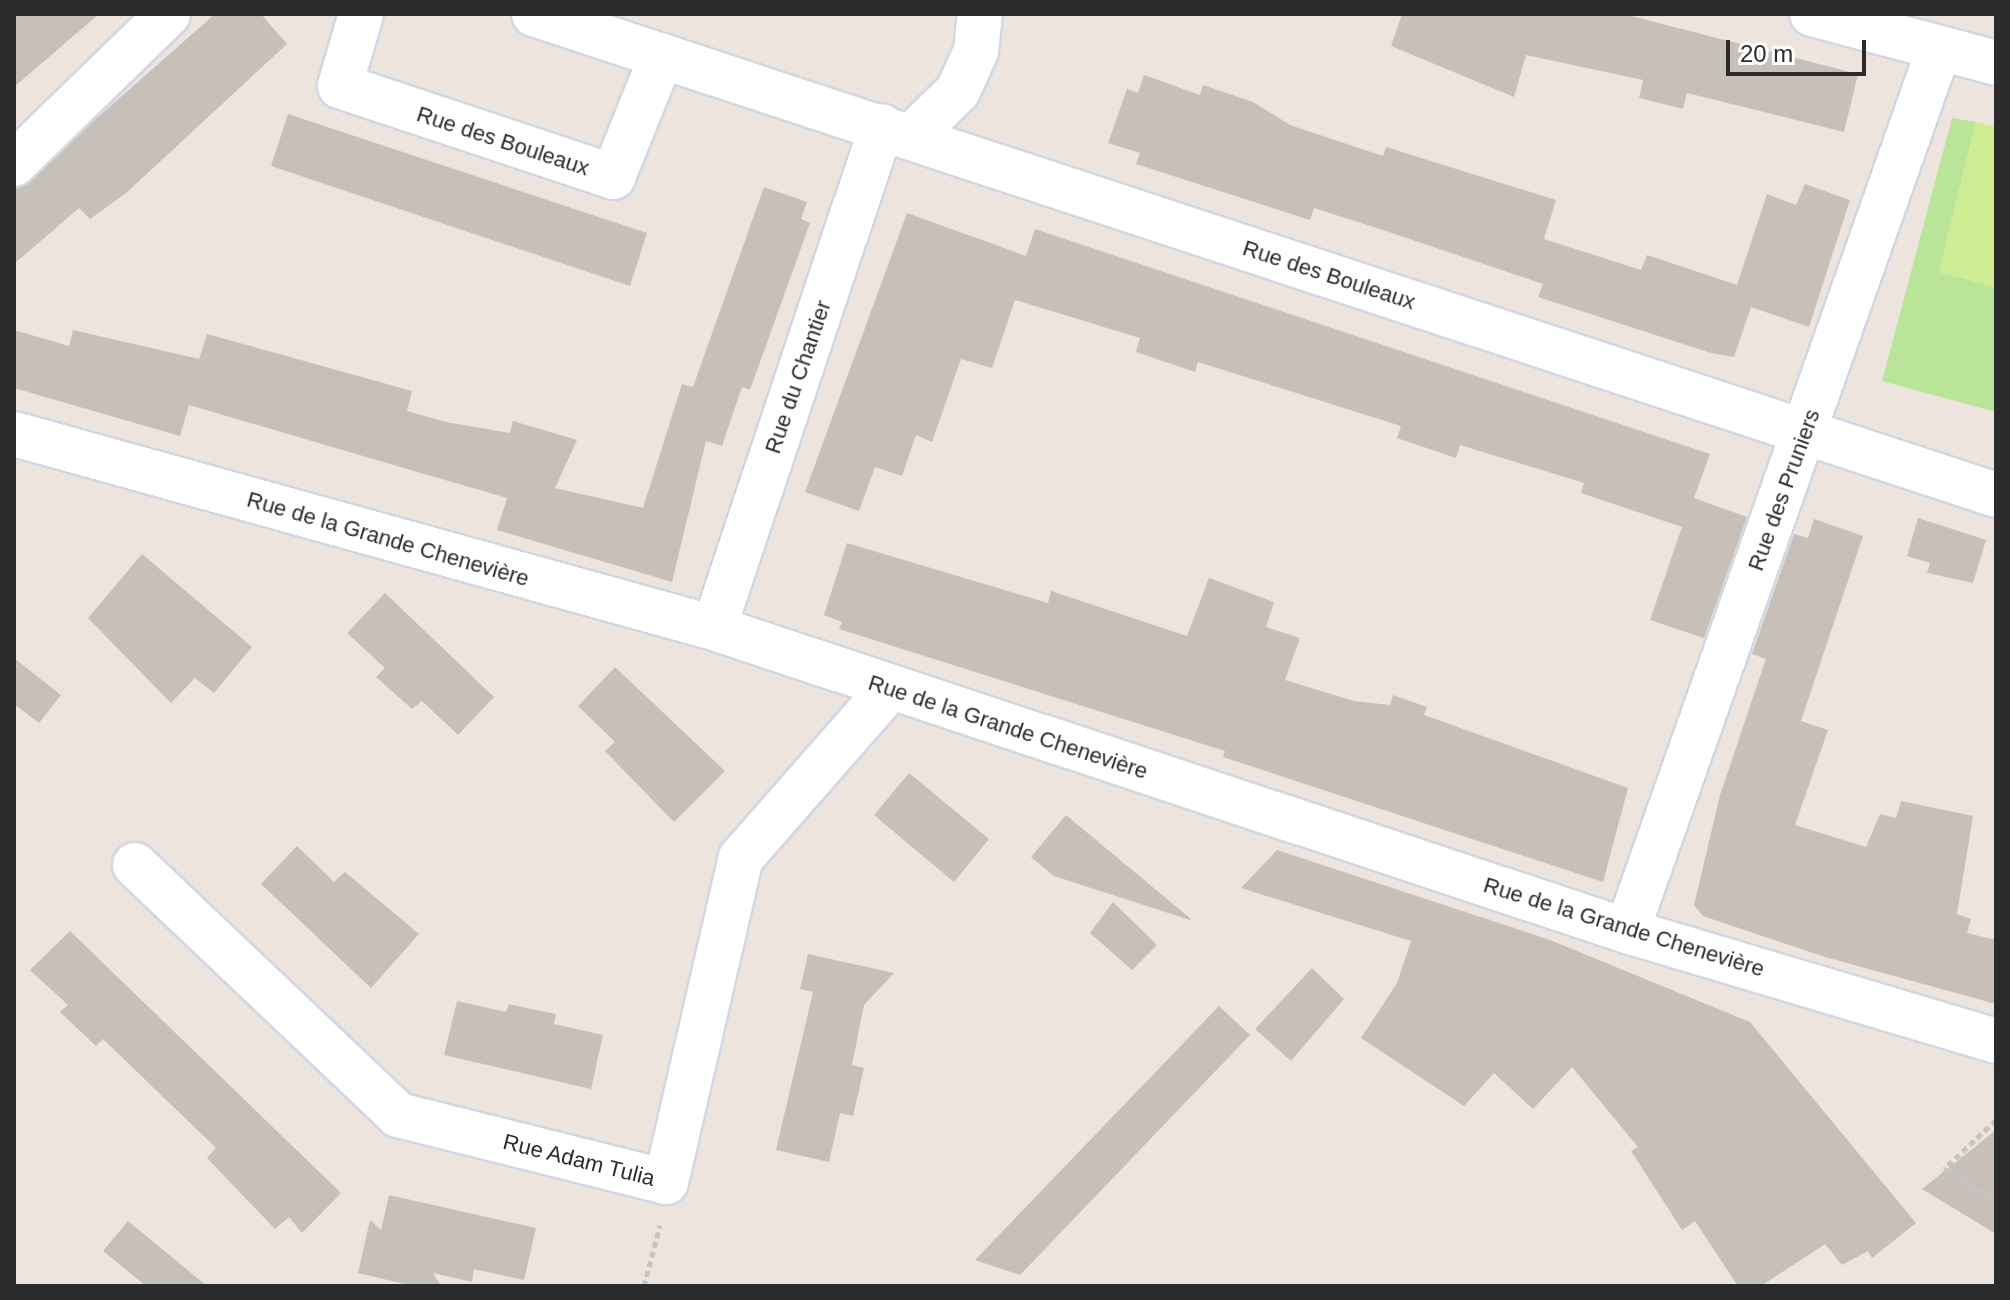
<!DOCTYPE html>
<meta charset="utf-8">
<style>
body{margin:0}
#map{position:relative;width:2010px;height:1300px;overflow:hidden;background:#ede4dd;font-family:Helvetica,sans-serif}
div>[style]{position:absolute}
[style*='--x']{left:calc(var(--x)*1px);top:calc(var(--y)*1px);width:calc(var(--w)*1px);rotate:calc(var(--a)*1deg)}
.green>*{inset:0;background:#bae598}
.pitch>*{inset:0;background:#cfed93}
.building>*{inset:0;background:#c6c0b8}
.path>*{height:5px;margin-top:-2.5px;transform-origin:0;background:repeating-linear-gradient(90deg,#c4c4c4 0 6px,transparent 0 10px)}
.roads{filter:drop-shadow(2px 0 #d2d7e4) drop-shadow(-2px 0 #d2d7e4) drop-shadow(0 2px #d2d7e4) drop-shadow(0 -2px #d2d7e4)}
.minor>*{height:44px;margin:-22px;padding:0 22px;transform-origin:22px;border-radius:22px;background:#fff}
span{translate:-50% -50%;white-space:nowrap;text-align:center;line-height:1.15;-webkit-text-stroke:6px #fff;paint-order:stroke}
.street-label{font-size:22px;color:#2b2b2b}
.frame{position:absolute;inset:0;border:16px solid #2b2b2b;pointer-events:none}
.scale{position:absolute;left:1726px;top:40px;width:140px;height:36px;box-sizing:border-box;border:4px solid #2b2b2b;border-top:0;padding-left:10px;font-size:24px;line-height:28px;white-space:nowrap;color:#2b2b2b;-webkit-text-stroke:6px #fff;paint-order:stroke}
</style>
<div id="map">
<div class="green">
<i style="clip-path:polygon(1952px 118px,1976px 122px,1939px 272px,1996px 287px,1996px 412px,1882px 381px)"></i>
</div>
<div class="pitch">
<i style="clip-path:polygon(1976px 122px,1996px 127px,1996px 287px,1939px 272px)"></i>
</div>
<div class="building">
<i style="clip-path:polygon(14px 14px,99px 14px,14px 87px)"></i>
<i style="clip-path:polygon(215px 14px,261px 14px,287px 44px,126px 193px,90px 219px,79px 208px,14px 264px,14px 191px)"></i>
<i style="clip-path:polygon(1402px 14px,1623px 14px,1858px 74px,1844px 132px,1687px 93px,1683px 109px,1639px 98px,1643px 80px,1526px 55px,1514px 97px,1391px 46px)"></i>
<i style="clip-path:polygon(1144px 75px,1200px 95px,1203px 85px,1253px 102px,1290px 125px,1383px 156px,1386px 147px,1556px 200px,1544px 239px,1641px 270px,1647px 255px,1737px 285px,1767px 194px,1796px 205px,1805px 184px,1850px 200px,1809px 327px,1751px 307px,1734px 357px,1711px 353px,1538px 297px,1543px 284px,1386px 231px,1314px 208px,1310px 220px,1136px 164px,1140px 153px,1108px 143px,1127px 89px,1138px 93px)"></i>
<i style="clip-path:polygon(288px 114px,647px 233px,630px 286px,271px 166px)"></i>
<i style="clip-path:polygon(764px 187px,807px 202px,801px 219px,810px 223px,750px 390px,742px 387px,722px 446px,706px 441px,672px 582px,497px 530px,507px 498px,390px 464px,189px 405px,180px 436px,14px 388px,14px 330px,69px 346px,73px 330px,199px 359px,207px 334px,412px 391px,407px 411px,446px 422px,510px 433px,513px 421px,577px 440px,555px 488px,643px 508px,682px 384px,693px 387px)"></i>
<i style="clip-path:polygon(907px 213px,1026px 256px,1035px 229px,1710px 454px,1694px 498px,1747px 517px,1704px 638px,1650px 620px,1682px 527px,1581px 493px,1584px 483px,1460px 445px,1456px 458px,1397px 438px,1401px 426px,1198px 362px,1195px 372px,1136px 352px,1140px 338px,1015px 300px,992px 368px,961px 359px,932px 442px,916px 435px,902px 476px,875px 467px,859px 511px,805px 492px)"></i>
<i style="clip-path:polygon(1918px 518px,1986px 540px,1973px 583px,1927px 573px,1930px 563px,1907px 556px)"></i>
<i style="clip-path:polygon(1814px 519px,1863px 536px,1801px 721px,1828px 730px,1795px 825px,1866px 847px,1880px 814px,1896px 818px,1901px 801px,1973px 816px,1957px 914px,1971px 919px,1967px 933px,1996px 940px,1996px 1004px,1825px 957px,1703px 916px,1694px 905px,1720px 795px,1766px 659px,1752px 654px,1794px 534px,1808px 538px)"></i>
<i style="clip-path:polygon(847px 543px,1048px 603px,1051px 591px,1187px 636px,1209px 578px,1274px 602px,1266px 627px,1300px 638px,1285px 680px,1354px 701px,1390px 705px,1393px 695px,1427px 707px,1424px 715px,1628px 788px,1603px 882px,1223px 757px,1225px 751px,839px 629px,842px 622px,824px 615px)"></i>
<i style="clip-path:polygon(142px 554px,252px 647px,214px 693px,195px 678px,171px 703px,88px 618px)"></i>
<i style="clip-path:polygon(385px 593px,494px 697px,458px 735px,422px 701px,412px 709px,376px 677px,385px 668px,347px 633px)"></i>
<i style="clip-path:polygon(14px 658px,61px 695px,39px 723px,14px 704px)"></i>
<i style="clip-path:polygon(615px 667px,725px 771px,674px 822px,605px 751px,615px 742px,578px 706px)"></i>
<i style="clip-path:polygon(909px 773px,989px 839px,954px 882px,874px 815px)"></i>
<i style="clip-path:polygon(1066px 815px,1191px 919px,1190px 920px,1054px 876px,1031px 857px)"></i>
<i style="clip-path:polygon(297px 846px,334px 882px,345px 872px,419px 934px,371px 988px,261px 884px)"></i>
<i style="clip-path:polygon(1277px 850px,1550px 940px,1750px 1022px,1916px 1223px,1872px 1258px,1868px 1251px,1842px 1265px,1825px 1244px,1761px 1286px,1738px 1286px,1695px 1221px,1682px 1230px,1631px 1151px,1638px 1147px,1572px 1067px,1533px 1109px,1494px 1073px,1464px 1106px,1361px 1038px,1397px 983px,1411px 941px,1241px 888px)"></i>
<i style="clip-path:polygon(1113px 902px,1157px 945px,1132px 970px,1090px 933px)"></i>
<i style="clip-path:polygon(70px 931px,341px 1193px,302px 1233px,289px 1217px,275px 1229px,207px 1158px,216px 1148px,103px 1039px,96px 1046px,60px 1012px,68px 1005px,30px 970px)"></i>
<i style="clip-path:polygon(808px 954px,894px 973px,864px 1005px,852px 1065px,864px 1068px,853px 1116px,840px 1113px,829px 1162px,776px 1150px,813px 992px,800px 989px)"></i>
<i style="clip-path:polygon(1312px 968px,1344px 999px,1291px 1061px,1255px 1029px)"></i>
<i style="clip-path:polygon(457px 1001px,506px 1012px,509px 1004px,531px 1009px,556px 1014px,554px 1024px,603px 1035px,591px 1089px,444px 1055px)"></i>
<i style="clip-path:polygon(1219px 1006px,1250px 1035px,1020px 1275px,975px 1260px)"></i>
<i style="clip-path:polygon(1996px 1130px,1996px 1234px,1922px 1189px)"></i>
<i style="clip-path:polygon(389px 1195px,536px 1228px,524px 1280px,474px 1269px,472px 1282px,433px 1273px,441px 1286px,413px 1286px,358px 1273px,370px 1220px,381px 1230px)"></i>
<i style="clip-path:polygon(128px 1221px,207px 1286px,146px 1286px,103px 1251px)"></i>
</div>
<div class="path">
<i style="--x:1996;--y:1120;--w:71;--a:136.7"></i>
<i style="--x:1944;--y:1169;--w:61;--a:30.8"></i>
<i style="--x:644;--y:1286;--w:63;--a:-75.3"></i>
</div>
<div class="roads">
<div class="minor">
<i style="--x:361;--y:14;--w:75;--a:106.3"></i>
<i style="--x:340;--y:86;--w:288;--a:18.4"></i>
<i style="--x:613;--y:177;--w:131;--a:-68.1"></i>
<i style="--x:534;--y:14;--w:1539;--a:18.21"></i>
<i style="--x:1812;--y:14;--w:190;--a:14.9"></i>
<i style="--x:912;--y:136;--w:64;--a:-44.4"></i>
<i style="--x:958;--y:91;--w:44;--a:-65.8"></i>
<i style="--x:976;--y:51;--w:37;--a:-84"></i>
<i style="--x:14;--y:164;--w:215;--a:-44.2"></i>
<i style="--x:14;--y:434;--w:726;--a:15.49"></i>
<i style="--x:714;--y:628;--w:962;--a:18.36"></i>
<i style="--x:1627;--y:931;--w:385;--a:16.6"></i>
<i style="--x:714;--y:628;--w:529;--a:-71.5"></i>
<i style="--x:135;--y:865;--w:363;--a:43.5"></i>
<i style="--x:398;--y:1115;--w:276;--a:14"></i>
<i style="--x:666;--y:1182;--w:333;--a:-77"></i>
<i style="--x:741;--y:858;--w:225;--a:-48.8"></i>
<i style="--x:1627;--y:931;--w:936;--a:-70.52"></i>
</div>
</div>
<div class="street-label">
<span style="left:503px;top:141px;rotate:18deg">Rue des Bouleaux</span>
<span style="left:1329px;top:275px;rotate:18deg">Rue des Bouleaux</span>
<span style="left:798px;top:377px;rotate:-71deg">Rue du Chantier</span>
<span style="left:1784px;top:490px;rotate:-70deg">Rue des Pruniers</span>
<span style="left:388px;top:539px;rotate:16deg">Rue de la Grande Chenevière</span>
<span style="left:1008px;top:727px;rotate:18deg">Rue de la Grande Chenevière</span>
<span style="left:1624px;top:927px;rotate:17deg">Rue de la Grande Chenevière</span>
<span style="left:579px;top:1160px;rotate:14deg">Rue Adam Tulia</span>
</div>
<div class="frame"></div>
<div class="scale">20 m</div>
</div>
